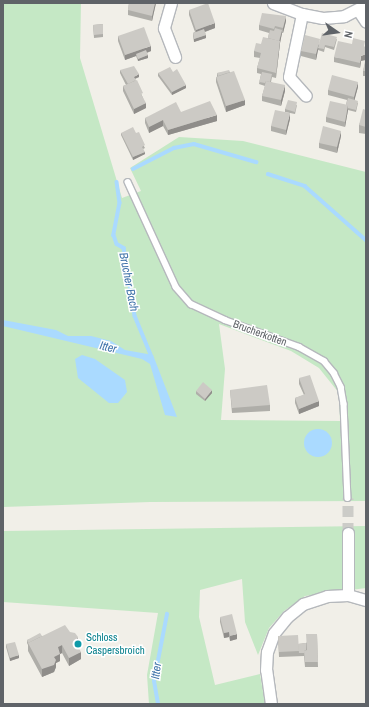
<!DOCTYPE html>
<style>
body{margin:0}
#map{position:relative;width:369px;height:707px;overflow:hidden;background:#f1efe8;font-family:"Archivo Narrow",sans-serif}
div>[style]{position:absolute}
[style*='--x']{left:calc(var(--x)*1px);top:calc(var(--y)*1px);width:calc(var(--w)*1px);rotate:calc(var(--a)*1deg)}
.green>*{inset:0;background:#c5e8c5}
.water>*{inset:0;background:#aadaff}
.round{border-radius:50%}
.stream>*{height:3.5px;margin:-1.75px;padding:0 1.75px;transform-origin:1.75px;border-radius:1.75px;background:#aadaff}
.street-tunnel>*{height:11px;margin-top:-5.5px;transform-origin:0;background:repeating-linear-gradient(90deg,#ccccc8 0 11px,transparent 0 16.5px)}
.roads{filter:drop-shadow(1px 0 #b5b8bc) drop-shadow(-1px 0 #b5b8bc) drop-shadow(0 1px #b5b8bc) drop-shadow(0 -1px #b5b8bc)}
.lane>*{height:5.5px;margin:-2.75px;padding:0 2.75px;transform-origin:2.75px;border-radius:2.75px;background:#fff}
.street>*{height:11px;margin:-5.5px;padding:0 5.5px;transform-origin:5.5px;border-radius:5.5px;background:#fff}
.wall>*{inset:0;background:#afaea9}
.shaded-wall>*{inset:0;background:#8f8d8a}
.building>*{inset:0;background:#cccac5}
.dots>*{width:11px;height:11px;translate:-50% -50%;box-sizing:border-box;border:2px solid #fff;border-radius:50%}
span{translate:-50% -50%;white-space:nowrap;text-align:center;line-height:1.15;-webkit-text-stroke:3px #fff;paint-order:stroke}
.street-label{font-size:11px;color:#5f6368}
.culture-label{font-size:11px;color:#0d838f}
.left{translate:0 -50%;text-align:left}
.water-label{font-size:12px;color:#4174aa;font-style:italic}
.frame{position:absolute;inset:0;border:4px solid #5f6368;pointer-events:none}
.north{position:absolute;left:317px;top:12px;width:40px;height:40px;-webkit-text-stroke:3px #fff;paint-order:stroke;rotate:103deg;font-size:11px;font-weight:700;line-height:16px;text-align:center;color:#5f6368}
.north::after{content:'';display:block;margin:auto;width:14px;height:18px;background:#5f6368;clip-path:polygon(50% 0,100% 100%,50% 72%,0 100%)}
</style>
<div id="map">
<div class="green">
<i style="clip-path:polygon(evenodd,3px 3px,81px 3px,80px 58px,122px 198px,141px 191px,130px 168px,179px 137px,243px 141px,366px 172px,366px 501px,150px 502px,3px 507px,3px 3px,219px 324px,291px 351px,319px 368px,339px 393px,340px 421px,221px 420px,225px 369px,219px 324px)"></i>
<i style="clip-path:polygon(366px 526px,366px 588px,305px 596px,284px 611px,269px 628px,258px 655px,245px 622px,242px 579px,200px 590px,199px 617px,215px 685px,260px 674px,265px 704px,149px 704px,147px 675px,158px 613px,3px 602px,3px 531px)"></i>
</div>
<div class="water">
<i style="clip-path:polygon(3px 320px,56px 330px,68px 336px,91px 336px,111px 341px,125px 350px,153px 355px,177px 417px,165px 415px,150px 364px,142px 359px,3px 326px)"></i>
<i style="clip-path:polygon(82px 355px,95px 359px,125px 380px,127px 392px,118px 403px,109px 403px,78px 378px,75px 359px)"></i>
<i class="round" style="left:304px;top:429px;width:28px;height:28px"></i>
</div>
<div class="stream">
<i style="--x:133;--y:169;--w:46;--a:-27.1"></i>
<i style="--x:174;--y:148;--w:20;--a:-11"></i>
<i style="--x:194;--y:144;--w:65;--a:16.2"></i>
<i style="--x:268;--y:174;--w:39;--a:18"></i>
<i style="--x:305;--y:186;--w:81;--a:41.5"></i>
<i style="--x:117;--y:182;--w:21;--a:82"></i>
<i style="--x:120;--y:203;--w:33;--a:101"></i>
<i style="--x:114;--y:235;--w:9;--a:72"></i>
<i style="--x:117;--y:244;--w:8;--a:30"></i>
<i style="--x:124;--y:248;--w:69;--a:80.8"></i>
<i style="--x:135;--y:316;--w:44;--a:67.5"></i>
<i style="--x:158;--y:704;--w:23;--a:-100"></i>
<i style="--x:154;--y:681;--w:68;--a:-79"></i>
</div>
<div class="street-tunnel">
<i style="--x:348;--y:533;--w:35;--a:-90"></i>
</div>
<div class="roads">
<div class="lane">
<i style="--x:128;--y:182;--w:115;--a:65.4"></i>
<i style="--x:176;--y:287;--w:23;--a:49"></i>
<i style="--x:191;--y:304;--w:38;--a:25"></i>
<i style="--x:225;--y:320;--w:79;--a:20"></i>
<i style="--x:299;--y:347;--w:29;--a:29"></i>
<i style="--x:324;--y:361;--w:16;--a:50"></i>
<i style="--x:334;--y:373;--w:16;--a:63"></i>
<i style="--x:341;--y:387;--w:17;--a:80"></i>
<i style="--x:344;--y:404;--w:94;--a:87.6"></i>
</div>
<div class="street">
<i style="--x:171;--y:3;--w:26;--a:106"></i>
<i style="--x:164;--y:28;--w:31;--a:69"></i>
<i style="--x:273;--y:3;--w:31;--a:21"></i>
<i style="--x:302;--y:14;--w:21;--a:11"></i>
<i style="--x:323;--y:18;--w:21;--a:-5"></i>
<i style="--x:344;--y:16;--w:25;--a:-27"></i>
<i style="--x:358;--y:10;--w:14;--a:56"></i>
<i style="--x:302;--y:14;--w:64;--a:101.7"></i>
<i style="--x:289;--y:77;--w:25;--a:48"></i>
<i style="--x:348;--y:595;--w:62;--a:-90"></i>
<i style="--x:271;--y:704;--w:34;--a:-98"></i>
<i style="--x:266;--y:670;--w:18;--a:-87"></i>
<i style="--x:267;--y:652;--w:20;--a:-70"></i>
<i style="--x:274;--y:633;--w:21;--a:-51"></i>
<i style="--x:287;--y:617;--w:21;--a:-39"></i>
<i style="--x:303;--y:604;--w:25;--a:-18"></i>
<i style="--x:327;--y:596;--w:21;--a:-3"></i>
<i style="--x:348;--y:595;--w:19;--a:16"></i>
</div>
</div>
<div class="wall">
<i style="clip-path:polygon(129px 3px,156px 3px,152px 21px,128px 15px,128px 10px)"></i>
<i style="clip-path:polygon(189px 10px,215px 28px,205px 32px,206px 38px,194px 42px,193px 36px,193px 33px,195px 32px,189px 15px)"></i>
<i style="clip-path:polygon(286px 21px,283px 33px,282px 33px,280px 43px,276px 78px,272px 77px,271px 82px,285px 91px,281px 106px,262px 101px,262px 96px,265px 86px,259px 84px,261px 74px,257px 73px,257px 68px,260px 58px,254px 57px,254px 51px,268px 38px,269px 33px,259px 30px,259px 25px)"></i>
<i style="clip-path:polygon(103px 24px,103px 37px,94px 38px,93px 25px)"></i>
<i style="clip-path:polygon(118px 36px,151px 51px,147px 53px,148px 58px,138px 61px,136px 56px,125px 60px,118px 41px)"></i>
<i style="clip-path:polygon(337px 39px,334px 50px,325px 47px,324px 52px,318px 50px,316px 60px,301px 56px,301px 51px)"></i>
<i style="clip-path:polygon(334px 57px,361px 61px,360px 68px,334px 62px)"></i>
<i style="clip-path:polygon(366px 60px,366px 76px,363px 76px,363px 71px)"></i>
<i style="clip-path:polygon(120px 70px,139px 77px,135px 79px,143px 98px,146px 108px,134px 114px,123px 91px,123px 86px,126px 85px,120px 73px)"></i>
<i style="clip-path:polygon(173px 72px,186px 88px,172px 95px,158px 76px,158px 73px)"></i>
<i style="clip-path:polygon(230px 72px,245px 105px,226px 112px,216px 82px,216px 77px,217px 77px,217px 73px)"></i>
<i style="clip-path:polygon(358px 87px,354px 100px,358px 103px,356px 112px,348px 110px,345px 127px,326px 122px,326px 117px,346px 105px,347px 100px,328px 95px,328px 90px)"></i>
<i style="clip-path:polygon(297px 105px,295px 114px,285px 112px,285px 109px)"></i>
<i style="clip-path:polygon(366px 110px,366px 134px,359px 133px,359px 125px)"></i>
<i style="clip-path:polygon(181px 112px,217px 121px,168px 135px,163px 126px,149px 133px,145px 123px,145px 118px)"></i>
<i style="clip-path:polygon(290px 119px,286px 135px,271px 131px,271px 126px)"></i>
<i style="clip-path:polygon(121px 133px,136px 133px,145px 148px,143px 149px,145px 154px,133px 160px,121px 135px)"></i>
<i style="clip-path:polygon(341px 136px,337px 153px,319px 148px,319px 143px)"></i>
<i style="clip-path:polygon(299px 378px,319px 406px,299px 414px,295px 403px,295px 398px,304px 395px,299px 384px)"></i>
<i style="clip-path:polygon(230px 390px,270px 405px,270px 411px,232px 413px)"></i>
<i style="clip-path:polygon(196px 391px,212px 393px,205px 401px,196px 394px)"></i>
<i style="clip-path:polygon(220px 617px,237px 639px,230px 641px,229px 637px,224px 638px,220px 622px)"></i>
<i style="clip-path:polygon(317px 634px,318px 667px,305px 667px,304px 656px,279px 657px,278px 636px,298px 644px,306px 643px)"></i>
<i style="clip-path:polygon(42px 636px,78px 645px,81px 659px,69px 666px,62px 653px,60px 654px,60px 661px,56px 663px,56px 667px,54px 672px,42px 677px,28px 651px,28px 645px,27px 643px,27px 640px)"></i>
<i style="clip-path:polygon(6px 644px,19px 658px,10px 661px,6px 647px)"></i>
</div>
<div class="shaded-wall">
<i style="clip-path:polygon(155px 3px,156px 3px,152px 21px,152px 16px)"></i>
<i style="clip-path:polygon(286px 16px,286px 21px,283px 33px,283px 28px)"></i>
<i style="clip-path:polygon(215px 23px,215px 28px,196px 35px,196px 30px)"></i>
<i style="clip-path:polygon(282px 30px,282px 33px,280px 43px,276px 78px,279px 43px)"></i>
<i style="clip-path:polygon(206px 35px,206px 38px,194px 42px,194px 39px)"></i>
<i style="clip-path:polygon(320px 39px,318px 50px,316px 60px,316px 54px)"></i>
<i style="clip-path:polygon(151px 46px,151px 51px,137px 56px,136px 54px,136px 56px,125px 60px,125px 55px)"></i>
<i style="clip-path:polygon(366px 54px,366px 60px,361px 61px,360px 68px,360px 63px,361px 56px)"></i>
<i style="clip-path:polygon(148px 55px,148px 58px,138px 61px,138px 59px)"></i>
<i style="clip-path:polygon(139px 74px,139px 77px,134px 79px,134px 77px)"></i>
<i style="clip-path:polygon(358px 82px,358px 87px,354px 102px,354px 97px)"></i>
<i style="clip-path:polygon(186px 85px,186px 88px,172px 95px,172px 92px)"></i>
<i style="clip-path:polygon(285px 85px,285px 91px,281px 106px,281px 100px)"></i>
<i style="clip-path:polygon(245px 100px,245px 105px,226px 112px,226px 106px)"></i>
<i style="clip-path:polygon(146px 103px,146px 108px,134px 114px,134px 109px)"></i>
<i style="clip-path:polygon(348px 105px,348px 110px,345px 127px,345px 122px)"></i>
<i style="clip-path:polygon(290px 113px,290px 119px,286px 135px,286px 130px)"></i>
<i style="clip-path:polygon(217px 115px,217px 121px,168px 135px,168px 130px)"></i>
<i style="clip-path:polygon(163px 120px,163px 126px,149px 133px,149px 127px)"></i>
<i style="clip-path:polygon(341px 131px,341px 136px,337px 153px,337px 147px)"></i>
<i style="clip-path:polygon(145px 152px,145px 154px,133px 160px,133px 157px)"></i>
<i style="clip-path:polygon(212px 390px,212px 393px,205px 401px,205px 399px)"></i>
<i style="clip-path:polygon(319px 401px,319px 406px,299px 414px,299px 409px)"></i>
<i style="clip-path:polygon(229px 632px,229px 637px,224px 638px,224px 633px)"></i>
<i style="clip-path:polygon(237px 634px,237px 639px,230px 641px,230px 636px)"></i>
<i style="clip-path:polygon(78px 637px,78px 645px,75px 649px,75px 641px)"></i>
<i style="clip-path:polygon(62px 645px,62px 653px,60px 654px,60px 661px,56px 663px,56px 667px,54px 672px,42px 677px,42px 669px,54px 657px,58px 647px)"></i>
<i style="clip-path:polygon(81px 652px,81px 659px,69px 666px,69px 658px)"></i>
<i style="clip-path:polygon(19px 655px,19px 658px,10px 661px,10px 658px)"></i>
</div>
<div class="building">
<i style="clip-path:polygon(129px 3px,155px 3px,152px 16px,128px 10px)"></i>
<i style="clip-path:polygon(208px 3px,215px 23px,196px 30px,189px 10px)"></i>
<i style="clip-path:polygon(262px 13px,286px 16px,283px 28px,275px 26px,274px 29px,259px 25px)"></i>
<i style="clip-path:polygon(103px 24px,103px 34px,94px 35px,93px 25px)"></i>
<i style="clip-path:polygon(144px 27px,151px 46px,125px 55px,118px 36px)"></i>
<i style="clip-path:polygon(275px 28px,282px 30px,279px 41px,268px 38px,270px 30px,274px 31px)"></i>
<i style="clip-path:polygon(204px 29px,206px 35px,194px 39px,193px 33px)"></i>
<i style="clip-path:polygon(322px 33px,337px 37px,334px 47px,325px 45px,324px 49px,318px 48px)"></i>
<i style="clip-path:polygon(305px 35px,320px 39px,316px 54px,301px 51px)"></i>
<i style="clip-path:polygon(263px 37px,280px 41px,276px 73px,257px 68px,261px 53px,254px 51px,256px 43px,261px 44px)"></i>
<i style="clip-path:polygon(353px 38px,365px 41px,364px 46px,366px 48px,366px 54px,361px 56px,360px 63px,334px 57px,338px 41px,352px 44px)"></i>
<i style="clip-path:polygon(146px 50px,148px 55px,138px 59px,136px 54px)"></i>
<i style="clip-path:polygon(366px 60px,366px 71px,363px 71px,365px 61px)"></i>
<i style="clip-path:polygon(134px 66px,139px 74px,134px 77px,136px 80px,128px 84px,120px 70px)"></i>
<i style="clip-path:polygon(170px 67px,173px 72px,177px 69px,186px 85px,172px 92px,158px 73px)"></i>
<i style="clip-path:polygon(229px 70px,230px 72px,218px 76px,217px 73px)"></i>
<i style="clip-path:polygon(234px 71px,245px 100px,226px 106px,216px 77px)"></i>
<i style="clip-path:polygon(262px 72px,272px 74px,270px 82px,266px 81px,265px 83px,259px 82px)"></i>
<i style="clip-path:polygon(332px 75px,358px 82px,354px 97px,328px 90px)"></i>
<i style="clip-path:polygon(137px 80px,143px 93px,141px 94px,146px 103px,134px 109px,123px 86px)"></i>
<i style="clip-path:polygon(266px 81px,285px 85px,281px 100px,262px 96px)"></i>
<i style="clip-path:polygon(348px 98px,358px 101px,356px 110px,348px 108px,348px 105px,346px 105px)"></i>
<i style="clip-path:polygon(288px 100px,297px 102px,295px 112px,285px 109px)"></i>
<i style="clip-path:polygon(210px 101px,217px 115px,168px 130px,163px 120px,149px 127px,145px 118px,176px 102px,181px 112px)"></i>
<i style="clip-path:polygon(330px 101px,348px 105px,345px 122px,326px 117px)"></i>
<i style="clip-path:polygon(363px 109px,366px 110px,366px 127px,359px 125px)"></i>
<i style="clip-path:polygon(275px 110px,290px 113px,286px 130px,271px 126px)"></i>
<i style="clip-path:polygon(323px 126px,341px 131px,337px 147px,319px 143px)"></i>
<i style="clip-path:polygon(133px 127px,136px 133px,139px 132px,145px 145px,142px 147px,145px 152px,133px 157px,121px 133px)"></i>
<i style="clip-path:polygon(310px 375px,319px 401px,299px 409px,295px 398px,305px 394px,299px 378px)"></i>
<i style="clip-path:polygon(203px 382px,212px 390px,205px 399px,196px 391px)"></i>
<i style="clip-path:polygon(267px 385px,270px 405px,232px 408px,230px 390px)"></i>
<i style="clip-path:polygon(232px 614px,237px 634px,230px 636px,229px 632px,224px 633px,220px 617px)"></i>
<i style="clip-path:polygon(65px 625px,70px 632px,75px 633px,78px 637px,75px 641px,81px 652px,69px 658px,62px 645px,58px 647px,60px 654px,54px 657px,56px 660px,54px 665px,42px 669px,28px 643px)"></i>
<i style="clip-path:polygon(40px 633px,42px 636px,28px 643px,27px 640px)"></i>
<i style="clip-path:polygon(306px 634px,317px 634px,318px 662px,305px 662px,304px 651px,307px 650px)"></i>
<i style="clip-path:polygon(298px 635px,299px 651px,279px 652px,278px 636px)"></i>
<i style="clip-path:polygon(15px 642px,19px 655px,10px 658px,6px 644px)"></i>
<i style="clip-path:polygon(306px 643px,306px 650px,304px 651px,304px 653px,299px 653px,298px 644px)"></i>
</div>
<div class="dots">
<i style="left:78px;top:644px;background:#0f9aa8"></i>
</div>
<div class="street-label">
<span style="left:260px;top:333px;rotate:20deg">Brucherkotten</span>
</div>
<div class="culture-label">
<span class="left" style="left:86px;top:644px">Schloss<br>Caspersbroich</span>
</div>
<div class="water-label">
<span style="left:128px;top:282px;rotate:79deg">Brucher Bach</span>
<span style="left:108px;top:348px;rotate:13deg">Itter</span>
<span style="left:157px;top:671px;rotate:-82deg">Itter</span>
</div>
<div class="frame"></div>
<div class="north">N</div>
</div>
